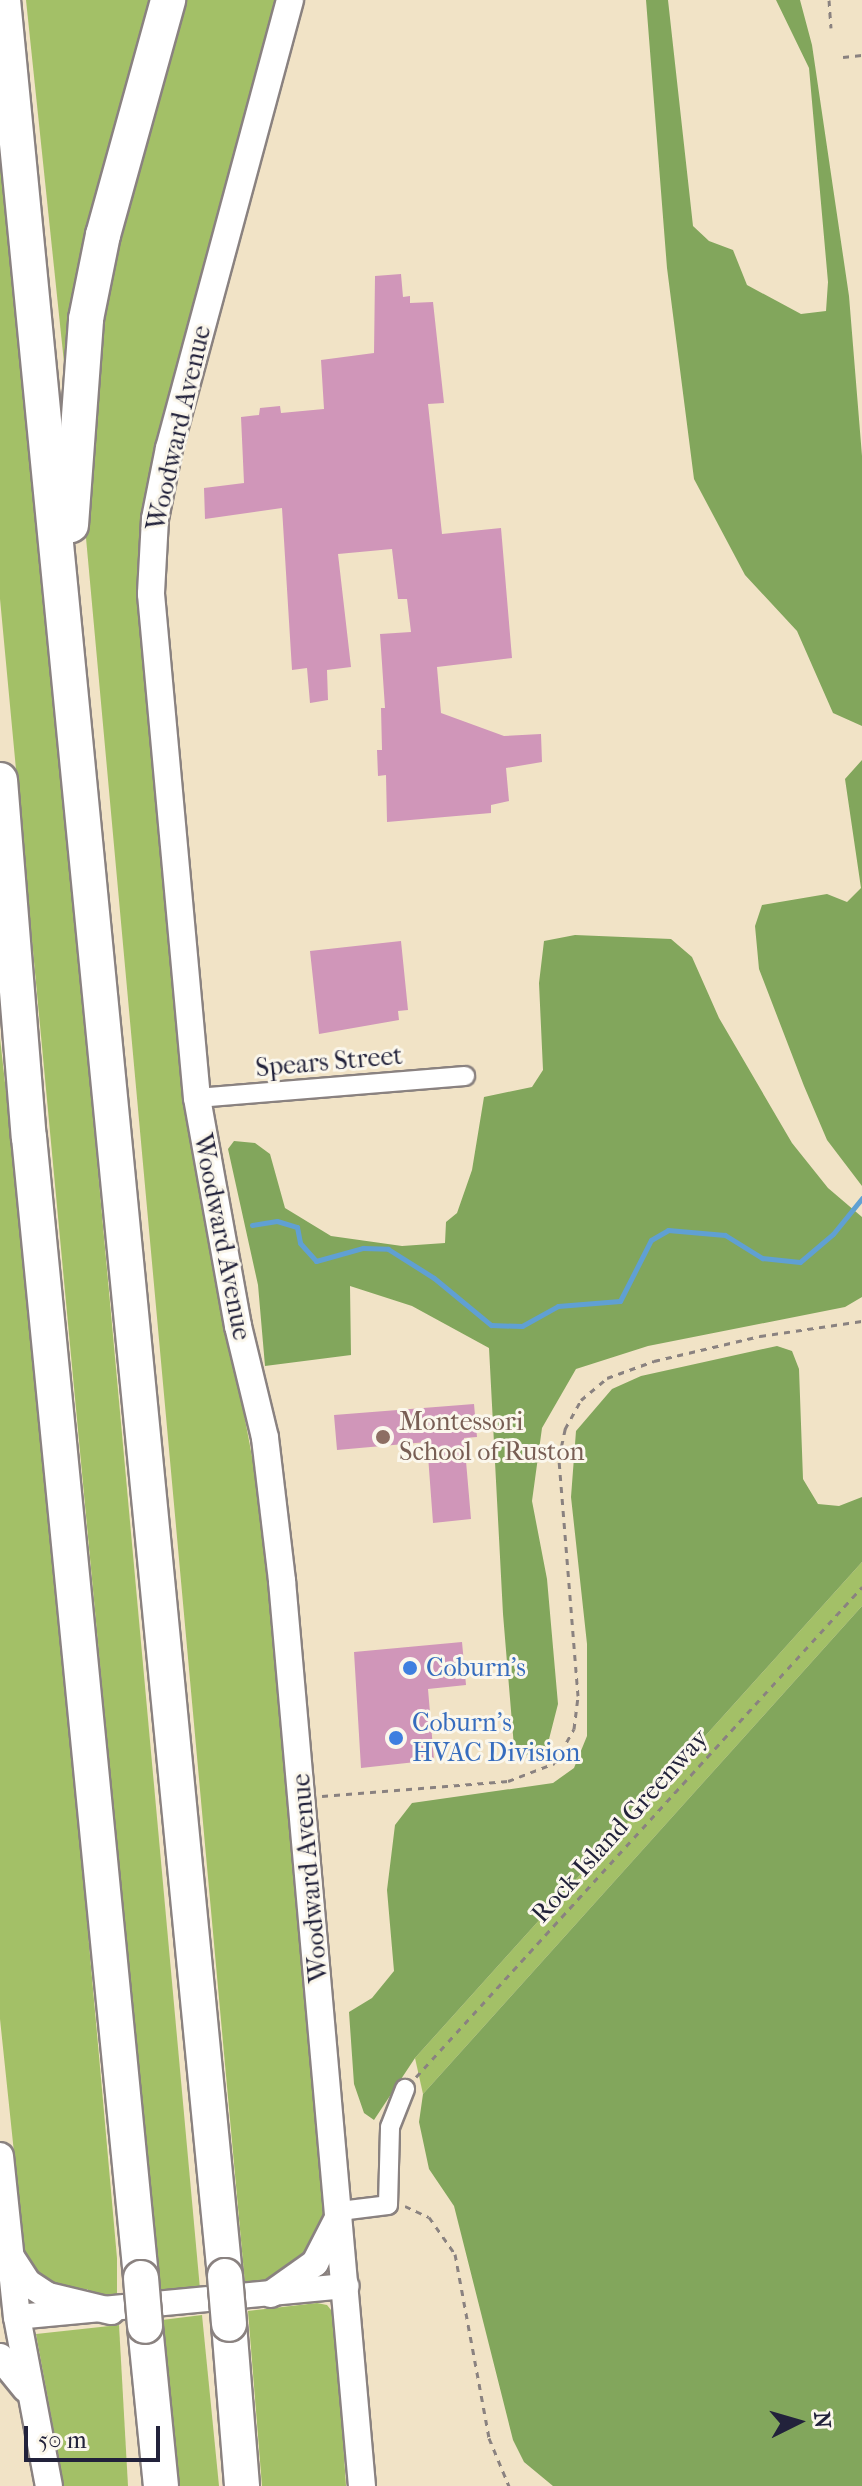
<!DOCTYPE html>
<style>
body{margin:0}
#map{position:relative;width:862px;height:2486px;overflow:hidden;background:#f1e3c6;font-family:"IM FELL French Canon",serif}
div>[style]{position:absolute}
[style*='--x']{left:calc(var(--x)*1px);top:calc(var(--y)*1px);width:calc(var(--w)*1px);rotate:calc(var(--a)*1deg)}
.green>*{inset:0;background:#a3c067}
.forest>*{inset:0;background:#82a65c}
.stream>*{height:5px;margin:-2.5px;padding:0 2.5px;transform-origin:2.5px;border-radius:2.5px;background:#60a0d3}
.building>*{inset:0;background:#d096b9}
.path>*{height:3px;margin-top:-1.5px;transform-origin:0;background:repeating-linear-gradient(90deg,#8a8280 0 6px,transparent 0 12px)}
.roads{filter:drop-shadow(2px 0 #8a8280) drop-shadow(-2px 0 #8a8280) drop-shadow(0 2px #8a8280) drop-shadow(0 -2px #8a8280)}
.minor>*{height:18px;margin:-9px;padding:0 9px;transform-origin:9px;border-radius:9px;background:#fff}
.tertiary>*{height:24px;margin:-12px;padding:0 12px;transform-origin:12px;border-radius:12px;background:#fff}
.secondary>*{height:26px;margin:-13px;padding:0 13px;transform-origin:13px;border-radius:13px;background:#fff}
.motorway>*{height:34px;margin:-17px;padding:0 17px;transform-origin:17px;border-radius:17px;background:#fff}
.bridges{filter:drop-shadow(2px 0 #8a8280) drop-shadow(-2px 0 #8a8280) drop-shadow(0 2px #8a8280) drop-shadow(0 -2px #8a8280)}
.motorway-bridge>*{height:34px;margin:-17px;padding:0 17px;transform-origin:17px;border-radius:17px;background:#fff}
.dots>*{width:22px;height:22px;translate:-50% -50%;box-sizing:border-box;border:4px solid #fbf7ec;border-radius:50%}
span{translate:-50% -50%;white-space:nowrap;text-align:center;line-height:1.15;-webkit-text-stroke:6px #fbf7ec;paint-order:stroke}
.street-label{font-size:26px;color:#22223b}
.education-label{font-size:26px;color:#785e54}
.left{translate:0 -50%;text-align:left}
.shop-label{font-size:26px;color:#366cbe}
.north{position:absolute;left:758px;top:2382px;width:80px;height:80px;-webkit-text-stroke:6px #fbf7ec;paint-order:stroke;rotate:85deg;font-size:22px;font-weight:700;line-height:32px;text-align:center;color:#22223b}
.north::after{content:'';display:block;margin:auto;width:28px;height:36px;background:#22223b;clip-path:polygon(50% 0,100% 100%,50% 72%,0 100%)}
.scale{position:absolute;left:24px;top:2426px;width:136px;height:36px;box-sizing:border-box;border:4px solid #22223b;border-top:0;padding-left:10px;font-size:24px;line-height:28px;white-space:nowrap;color:#22223b;-webkit-text-stroke:6px #fbf7ec;paint-order:stroke}
</style>
<div id="map">
<div class="green">
<i style="clip-path:polygon(26px 0,153px 0,65px 372px)"></i>
<i style="clip-path:polygon(180px 0,281px 0,147px 516px,205px 1206px,262px 1510px,287px 1746px,324px 2203px,322px 2226px,304px 2259px,270px 2281px,245px 2284px,85px 527px,85px 465px,111px 253px)"></i>
<i style="clip-path:polygon(0 97px,200px 2289px,159px 2293px,0 599px)"></i>
<i style="clip-path:polygon(0 1038px,41px 1405px,117px 2258px,117px 2297px,99px 2298px,87px 2289px,79px 2300px,26px 2267px,0 2019px)"></i>
<i style="clip-path:polygon(862px 1562px,862px 1606px,423px 2094px,415px 2058px)"></i>
<i style="clip-path:polygon(317px 2303px,327px 2305px,335px 2315px,346px 2486px,262px 2486px,248px 2311px)"></i>
<i style="clip-path:polygon(202px 2315px,219px 2486px,175px 2486px,162px 2320px)"></i>
<i style="clip-path:polygon(119px 2325px,128px 2486px,64px 2486px,36px 2334px)"></i>
</div>
<div class="forest">
<i style="clip-path:polygon(646px 0,668px 0,693px 226px,709px 241px,733px 250px,747px 285px,801px 314px,826px 311px,828px 282px,809px 68px,776px 0,800px 0,812px 45px,849px 296px,862px 456px,862px 726px,833px 713px,797px 631px,745px 575px,694px 479px,667px 268px)"></i>
<i style="clip-path:polygon(862px 760px,862px 1186px,827px 1140px,804px 1086px,759px 969px,755px 926px,762px 905px,827px 894px,847px 902px,861px 888px,845px 779px)"></i>
<i style="clip-path:polygon(575px 935px,671px 939px,692px 957px,719px 1018px,792px 1143px,828px 1188px,862px 1217px,862px 1297px,845px 1307px,648px 1346px,576px 1369px,542px 1428px,532px 1501px,547px 1579px,558px 1704px,547px 1747px,520px 1758px,514px 1747px,503px 1614px,489px 1348px,412px 1306px,350px 1286px,351px 1355px,265px 1366px,258px 1285px,228px 1149px,234px 1141px,255px 1143px,270px 1154px,285px 1208px,331px 1236px,402px 1246px,445px 1243px,446px 1222px,457px 1213px,472px 1170px,484px 1097px,532px 1087px,543px 1070px,539px 983px,544px 941px)"></i>
<i style="clip-path:polygon(777px 1346px,792px 1351px,799px 1369px,803px 1479px,818px 1504px,839px 1506px,862px 1497px,862px 1562px,415px 2058px,374px 2120px,364px 2113px,354px 2084px,349px 2012px,372px 1998px,394px 1971px,387px 1890px,395px 1825px,412px 1803px,553px 1783px,574px 1768px,587px 1736px,587px 1644px,571px 1497px,576px 1431px,612px 1389px,641px 1376px)"></i>
<i style="clip-path:polygon(862px 1606px,862px 2486px,553px 2486px,524px 2462px,513px 2440px,454px 2206px,429px 2169px,419px 2122px,423px 2094px)"></i>
</div>
<div class="stream">
<i style="--x:252;--y:1225;--w:25;--a:-9"></i>
<i style="--x:277;--y:1221;--w:21;--a:17"></i>
<i style="--x:297;--y:1227;--w:16;--a:79"></i>
<i style="--x:300;--y:1243;--w:24;--a:48"></i>
<i style="--x:316;--y:1261;--w:49;--a:-15.5"></i>
<i style="--x:363;--y:1248;--w:25;--a:2"></i>
<i style="--x:388;--y:1249;--w:54;--a:32.2"></i>
<i style="--x:434;--y:1278;--w:74;--a:39.5"></i>
<i style="--x:491;--y:1325;--w:31;--a:2"></i>
<i style="--x:522;--y:1326;--w:41;--a:-29.1"></i>
<i style="--x:558;--y:1306;--w:62;--a:-4.6"></i>
<i style="--x:620;--y:1301;--w:68;--a:-63.1"></i>
<i style="--x:651;--y:1240;--w:20;--a:-30"></i>
<i style="--x:668;--y:1230;--w:57;--a:5"></i>
<i style="--x:725;--y:1235;--w:44;--a:31.9"></i>
<i style="--x:762;--y:1258;--w:38;--a:6"></i>
<i style="--x:800;--y:1262;--w:43;--a:-40.3"></i>
<i style="--x:833;--y:1234;--w:46;--a:-51.1"></i>
</div>
<div class="building">
<i style="clip-path:polygon(401px 274px,403px 297px,410px 296px,410px 303px,433px 302px,444px 403px,428px 404px,442px 534px,501px 528px,512px 658px,437px 667px,441px 713px,504px 736px,541px 734px,542px 762px,506px 768px,509px 801px,491px 805px,491px 813px,387px 822px,386px 775px,378px 776px,377px 750px,382px 750px,381px 708px,385px 708px,380px 634px,411px 632px,407px 599px,398px 599px,392px 549px,338px 554px,351px 667px,327px 670px,328px 700px,310px 703px,307px 668px,292px 670px,282px 508px,205px 519px,204px 488px,244px 483px,241px 417px,259px 415px,260px 408px,280px 406px,281px 413px,324px 409px,321px 360px,374px 353px,375px 276px)"></i>
<i style="clip-path:polygon(401px 941px,408px 1010px,398px 1011px,399px 1020px,319px 1034px,310px 951px)"></i>
<i style="clip-path:polygon(474px 1404px,477px 1437px,464px 1438px,471px 1519px,433px 1523px,427px 1442px,337px 1450px,334px 1415px)"></i>
<i style="clip-path:polygon(462px 1642px,466px 1685px,428px 1689px,434px 1760px,361px 1768px,354px 1652px)"></i>
</div>
<div class="path">
<i style="--x:829;--y:0;--w:28;--a:86"></i>
<i style="--x:843;--y:57;--w:19;--a:-6"></i>
<i style="--x:322;--y:1796;--w:187;--a:-4.6"></i>
<i style="--x:508;--y:1781;--w:50;--a:-21"></i>
<i style="--x:555;--y:1763;--w:39;--a:-61"></i>
<i style="--x:574;--y:1729;--w:33;--a:-83"></i>
<i style="--x:578;--y:1696;--w:239;--a:-94.6"></i>
<i style="--x:559;--y:1458;--w:30;--a:-78"></i>
<i style="--x:565;--y:1429;--w:33;--a:-61"></i>
<i style="--x:581;--y:1400;--w:34;--a:-40"></i>
<i style="--x:607;--y:1378;--w:50;--a:-19.9"></i>
<i style="--x:654;--y:1361;--w:109;--a:-13.3"></i>
<i style="--x:760;--y:1336;--w:103;--a:-8.4"></i>
<i style="--x:416;--y:2077;--w:663;--a:-47.69"></i>
<i style="--x:405;--y:2206;--w:26;--a:25"></i>
<i style="--x:429;--y:2217;--w:45;--a:54.9"></i>
<i style="--x:455;--y:2254;--w:187;--a:79.5"></i>
<i style="--x:489;--y:2438;--w:52;--a:67.4"></i>
</div>
<div class="roads">
<div class="minor">
<i style="--x:197;--y:1098;--w:269;--a:-4.7"></i>
<i style="--x:340;--y:2211;--w:48;--a:-7.1"></i>
<i style="--x:388;--y:2205;--w:78;--a:-88.5"></i>
<i style="--x:390;--y:2127;--w:41;--a:-68.5"></i>
</div>
<div class="tertiary">
<i style="--x:17;--y:2317;--w:331;--a:-5.4"></i>
</div>
<div class="secondary">
<i style="--x:290;--y:0;--w:464;--a:105.1"></i>
<i style="--x:169;--y:448;--w:72;--a:101.2"></i>
<i style="--x:155;--y:519;--w:75;--a:93.1"></i>
<i style="--x:151;--y:594;--w:506;--a:84.79"></i>
<i style="--x:197;--y:1098;--w:232;--a:79.8"></i>
<i style="--x:238;--y:1326;--w:115;--a:76.4"></i>
<i style="--x:265;--y:1438;--w:144;--a:83.2"></i>
<i style="--x:282;--y:1581;--w:909;--a:84.95"></i>
<i style="--x:0;--y:2156;--w:162;--a:84"></i>
<i style="--x:17;--y:2317;--w:172;--a:79.3"></i>
<i style="--x:11;--y:2257;--w:31;--a:57"></i>
<i style="--x:28;--y:2283;--w:24;--a:33"></i>
<i style="--x:48;--y:2296;--w:65;--a:13.4"></i>
<i style="--x:271;--y:2294;--w:54;--a:-35.2"></i>
<i style="--x:315;--y:2263;--w:51;--a:-62.9"></i>
<i style="--x:0;--y:2357;--w:41;--a:50.9"></i>
</div>
<div class="motorway">
<i style="--x:3;--y:0;--w:2287;--a:84.43"></i>
<i style="--x:71;--y:525;--w:207;--a:-85.8"></i>
<i style="--x:86;--y:319;--w:86;--a:-78.6"></i>
<i style="--x:103;--y:235;--w:244;--a:-74.5"></i>
<i style="--x:0;--y:780;--w:358;--a:85.4"></i>
<i style="--x:29;--y:1137;--w:1146;--a:84.39"></i>
<i style="--x:229;--y:2324;--w:163;--a:85.4"></i>
<i style="--x:145;--y:2326;--w:161;--a:84.3"></i>
</div>
</div>
<div class="bridges">
<div class="motorway-bridge">
<i style="--x:225;--y:2276;--w:48;--a:85.2"></i>
<i style="--x:141;--y:2278;--w:48;--a:85.2"></i>
</div>
</div>
<div class="dots">
<i style="left:383px;top:1437px;background:#8d6e63"></i>
<i style="left:410px;top:1668px;background:#3f7fe0"></i>
<i style="left:396px;top:1738px;background:#3f7fe0"></i>
</div>
<div class="street-label">
<span style="left:179px;top:428px;rotate:-77deg">Woodward Avenue</span>
<span style="left:329px;top:1062px;rotate:-5deg">Spears Street</span>
<span style="left:222px;top:1237px;rotate:79deg">Woodward Avenue</span>
<span style="left:620px;top:1826px;rotate:-48deg">Rock Island Greenway</span>
<span style="left:310px;top:1878px;rotate:-95deg">Woodward Avenue</span>
</div>
<div class="education-label">
<span class="left" style="left:399px;top:1437px">Montessori<br>School of Ruston</span>
</div>
<div class="shop-label">
<span class="left" style="left:426px;top:1668px">Coburn's</span>
<span class="left" style="left:412px;top:1738px">Coburn's<br>HVAC Division</span>
</div>
<div class="north">N</div>
<div class="scale">50 m</div>
</div>
